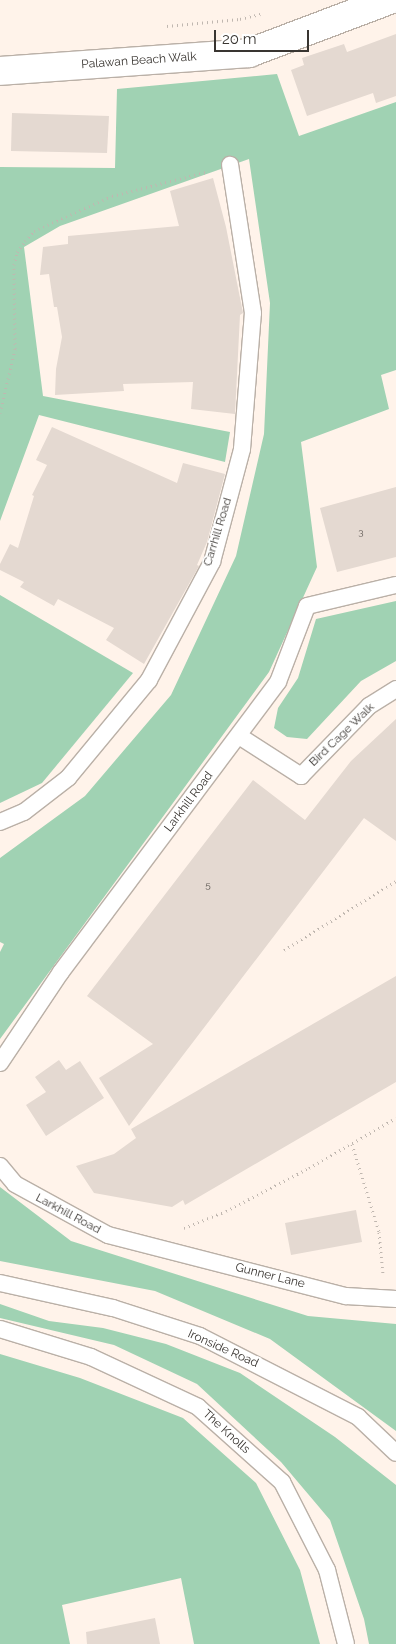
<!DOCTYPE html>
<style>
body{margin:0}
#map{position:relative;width:396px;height:1644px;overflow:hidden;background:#fff3ea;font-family:Raleway,sans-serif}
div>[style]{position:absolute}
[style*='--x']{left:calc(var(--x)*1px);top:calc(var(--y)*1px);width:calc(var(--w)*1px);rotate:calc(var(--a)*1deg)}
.green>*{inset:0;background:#a0d2b3}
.building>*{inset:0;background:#e4d9d1}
.path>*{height:3px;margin-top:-1.5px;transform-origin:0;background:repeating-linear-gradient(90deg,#c0b7b0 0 1px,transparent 0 5px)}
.roads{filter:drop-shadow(1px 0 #bab0a7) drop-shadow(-1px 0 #bab0a7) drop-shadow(0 1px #bab0a7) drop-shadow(0 -1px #bab0a7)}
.lane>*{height:16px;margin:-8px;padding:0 8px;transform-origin:8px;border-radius:8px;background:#fff}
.street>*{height:28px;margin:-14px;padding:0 14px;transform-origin:14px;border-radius:14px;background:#fff}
span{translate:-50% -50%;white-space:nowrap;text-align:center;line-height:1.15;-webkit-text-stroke:4px #fff;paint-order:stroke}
.number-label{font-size:10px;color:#645e59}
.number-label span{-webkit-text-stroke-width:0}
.street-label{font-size:12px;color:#393531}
.scale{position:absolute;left:214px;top:30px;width:95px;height:22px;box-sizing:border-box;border:2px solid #393531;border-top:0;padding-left:6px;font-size:15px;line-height:18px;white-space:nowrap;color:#393531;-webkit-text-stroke:4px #fff;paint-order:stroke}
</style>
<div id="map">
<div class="green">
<i style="clip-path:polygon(277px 74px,299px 136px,396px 102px,396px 370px,381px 375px,389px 409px,301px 442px,317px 567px,269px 672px,0 1039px,0 952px,4px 944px,0 942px,0 858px,85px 796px,171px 695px,236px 556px,264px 434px,270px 303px,249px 159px,60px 226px,24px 247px,43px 396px,230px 432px,225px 462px,39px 415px,0 521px,0 167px,115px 168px,117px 89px)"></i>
<i style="clip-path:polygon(0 595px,133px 673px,42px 783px,0 803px)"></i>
<i style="clip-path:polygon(396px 601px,396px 661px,361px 681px,307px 739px,287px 737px,274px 728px,278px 708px,298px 678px,316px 619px)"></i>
<i style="clip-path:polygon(0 1187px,71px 1241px,308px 1316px,396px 1324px,396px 1431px,270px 1339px,155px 1291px,0 1261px)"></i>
<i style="clip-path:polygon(0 1304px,49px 1321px,103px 1328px,166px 1344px,240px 1373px,335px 1437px,396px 1485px,396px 1644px,369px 1644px,364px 1619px,330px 1520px,281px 1462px,197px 1384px,114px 1345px,0 1318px)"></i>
<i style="clip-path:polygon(0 1354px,80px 1378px,183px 1418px,256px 1483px,300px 1570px,320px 1644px,194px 1644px,181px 1578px,62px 1605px,70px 1644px,0 1644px)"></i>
</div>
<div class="building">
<i style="clip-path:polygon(396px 34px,396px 96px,376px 103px,373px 93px,307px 116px,291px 70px,304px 65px,302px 58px,344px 44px,347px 52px)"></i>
<i style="clip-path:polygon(12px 113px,109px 116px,107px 153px,11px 151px)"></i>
<i style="clip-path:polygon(213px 178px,226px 227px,243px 313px,240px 315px,235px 414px,191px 409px,193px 382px,123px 384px,124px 391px,55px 395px,56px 369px,62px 337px,57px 307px,54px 307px,49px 274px,40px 275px,43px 247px,68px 244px,68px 236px,179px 226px,170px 191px)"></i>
<i style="clip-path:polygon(52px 427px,177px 483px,183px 463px,225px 474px,207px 542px,197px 565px,199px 566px,144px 664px,106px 640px,114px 628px,58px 599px,54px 606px,20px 587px,24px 582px,0 570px,0 564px,10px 544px,18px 548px,34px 496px,32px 495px,47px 465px,36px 460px)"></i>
<i style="clip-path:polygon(396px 487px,396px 557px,337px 572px,320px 508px)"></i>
<i style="clip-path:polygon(396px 719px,396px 841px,364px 818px,129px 1126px,99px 1078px,153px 1044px,87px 996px,253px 780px,305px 820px,351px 761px)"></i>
<i style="clip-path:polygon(396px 976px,396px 1082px,185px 1205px,183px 1200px,172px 1207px,94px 1193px,76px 1166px,114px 1154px,136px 1138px,131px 1129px)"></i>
<i style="clip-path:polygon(59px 1060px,66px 1070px,80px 1061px,104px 1098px,46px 1136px,26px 1105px,46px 1092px,35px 1077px)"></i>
<i style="clip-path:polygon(356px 1210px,362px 1242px,291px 1255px,285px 1223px)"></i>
<i style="clip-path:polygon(155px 1618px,160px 1644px,87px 1644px,86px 1632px)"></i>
</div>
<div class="path">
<i style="--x:167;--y:26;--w:73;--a:-5.5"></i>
<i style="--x:240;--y:19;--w:21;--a:-14"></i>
<i style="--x:0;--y:413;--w:66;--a:-76.8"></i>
<i style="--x:15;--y:349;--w:84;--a:-90.7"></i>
<i style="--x:14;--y:265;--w:13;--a:-77"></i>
<i style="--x:17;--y:252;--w:14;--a:-54"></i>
<i style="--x:25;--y:241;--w:13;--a:-48"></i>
<i style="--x:34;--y:231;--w:85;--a:-24.2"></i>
<i style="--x:112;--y:196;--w:97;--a:-14.3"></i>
<i style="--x:284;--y:950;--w:132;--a:-31.6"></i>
<i style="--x:352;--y:1144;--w:92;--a:72.9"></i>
<i style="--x:379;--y:1232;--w:42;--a:84.6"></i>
<i style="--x:184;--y:1228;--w:45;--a:-22"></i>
<i style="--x:226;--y:1211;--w:93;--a:-27.4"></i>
<i style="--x:309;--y:1168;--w:100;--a:-29.9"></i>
</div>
<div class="roads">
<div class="lane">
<i style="--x:239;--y:736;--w:74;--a:32.8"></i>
<i style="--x:301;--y:776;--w:98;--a:-45.8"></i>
<i style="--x:369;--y:706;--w:32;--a:-32"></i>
<i style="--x:0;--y:822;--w:26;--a:-23"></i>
<i style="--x:24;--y:812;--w:56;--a:-37.7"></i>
<i style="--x:68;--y:778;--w:127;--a:-50.4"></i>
<i style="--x:149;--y:680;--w:134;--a:-61.9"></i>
<i style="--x:212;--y:562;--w:117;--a:-75.1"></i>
<i style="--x:242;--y:449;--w:136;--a:-85.4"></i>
<i style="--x:253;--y:313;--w:150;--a:-98.8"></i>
<i style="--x:0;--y:1063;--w:110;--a:-56.2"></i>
<i style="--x:61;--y:972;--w:362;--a:-53.2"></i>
<i style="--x:278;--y:682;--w:81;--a:-69.1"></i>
<i style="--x:307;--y:606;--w:91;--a:-13.3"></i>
<i style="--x:0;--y:1166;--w:23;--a:50"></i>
<i style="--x:15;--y:1184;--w:106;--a:28.7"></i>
<i style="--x:108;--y:1235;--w:246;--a:14.4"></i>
<i style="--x:346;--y:1296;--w:50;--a:3.4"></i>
<i style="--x:0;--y:1283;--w:116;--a:12.5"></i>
<i style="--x:113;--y:1308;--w:91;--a:17.8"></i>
<i style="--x:200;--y:1336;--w:178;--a:27.1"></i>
<i style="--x:358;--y:1417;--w:52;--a:43.5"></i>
<i style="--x:0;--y:1329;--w:95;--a:17.1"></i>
<i style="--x:91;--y:1357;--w:118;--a:25"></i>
<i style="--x:198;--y:1407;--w:113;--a:41.8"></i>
<i style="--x:282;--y:1482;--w:99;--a:62.9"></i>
<i style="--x:327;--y:1570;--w:76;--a:75.6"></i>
</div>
<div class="street">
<i style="--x:0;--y:71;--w:250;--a:-4.1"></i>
<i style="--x:249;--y:53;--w:150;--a:-20.7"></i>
</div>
</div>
<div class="number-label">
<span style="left:361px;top:532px">3</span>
<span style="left:208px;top:885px">5</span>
</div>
<div class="street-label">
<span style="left:139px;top:61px;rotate:-4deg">Palawan Beach Walk</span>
<span style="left:218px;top:532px;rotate:-73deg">Carrhill Road</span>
<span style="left:342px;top:735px;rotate:-44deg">Bird Cage Walk</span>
<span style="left:189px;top:802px;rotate:-53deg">Larkhill Road</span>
<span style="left:68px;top:1214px;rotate:28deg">Larkhill Road</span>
<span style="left:270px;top:1276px;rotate:14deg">Gunner Lane</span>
<span style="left:223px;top:1349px;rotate:24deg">Ironside Road</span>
<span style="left:226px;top:1432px;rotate:42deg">The Knolls</span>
</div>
<div class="scale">20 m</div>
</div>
